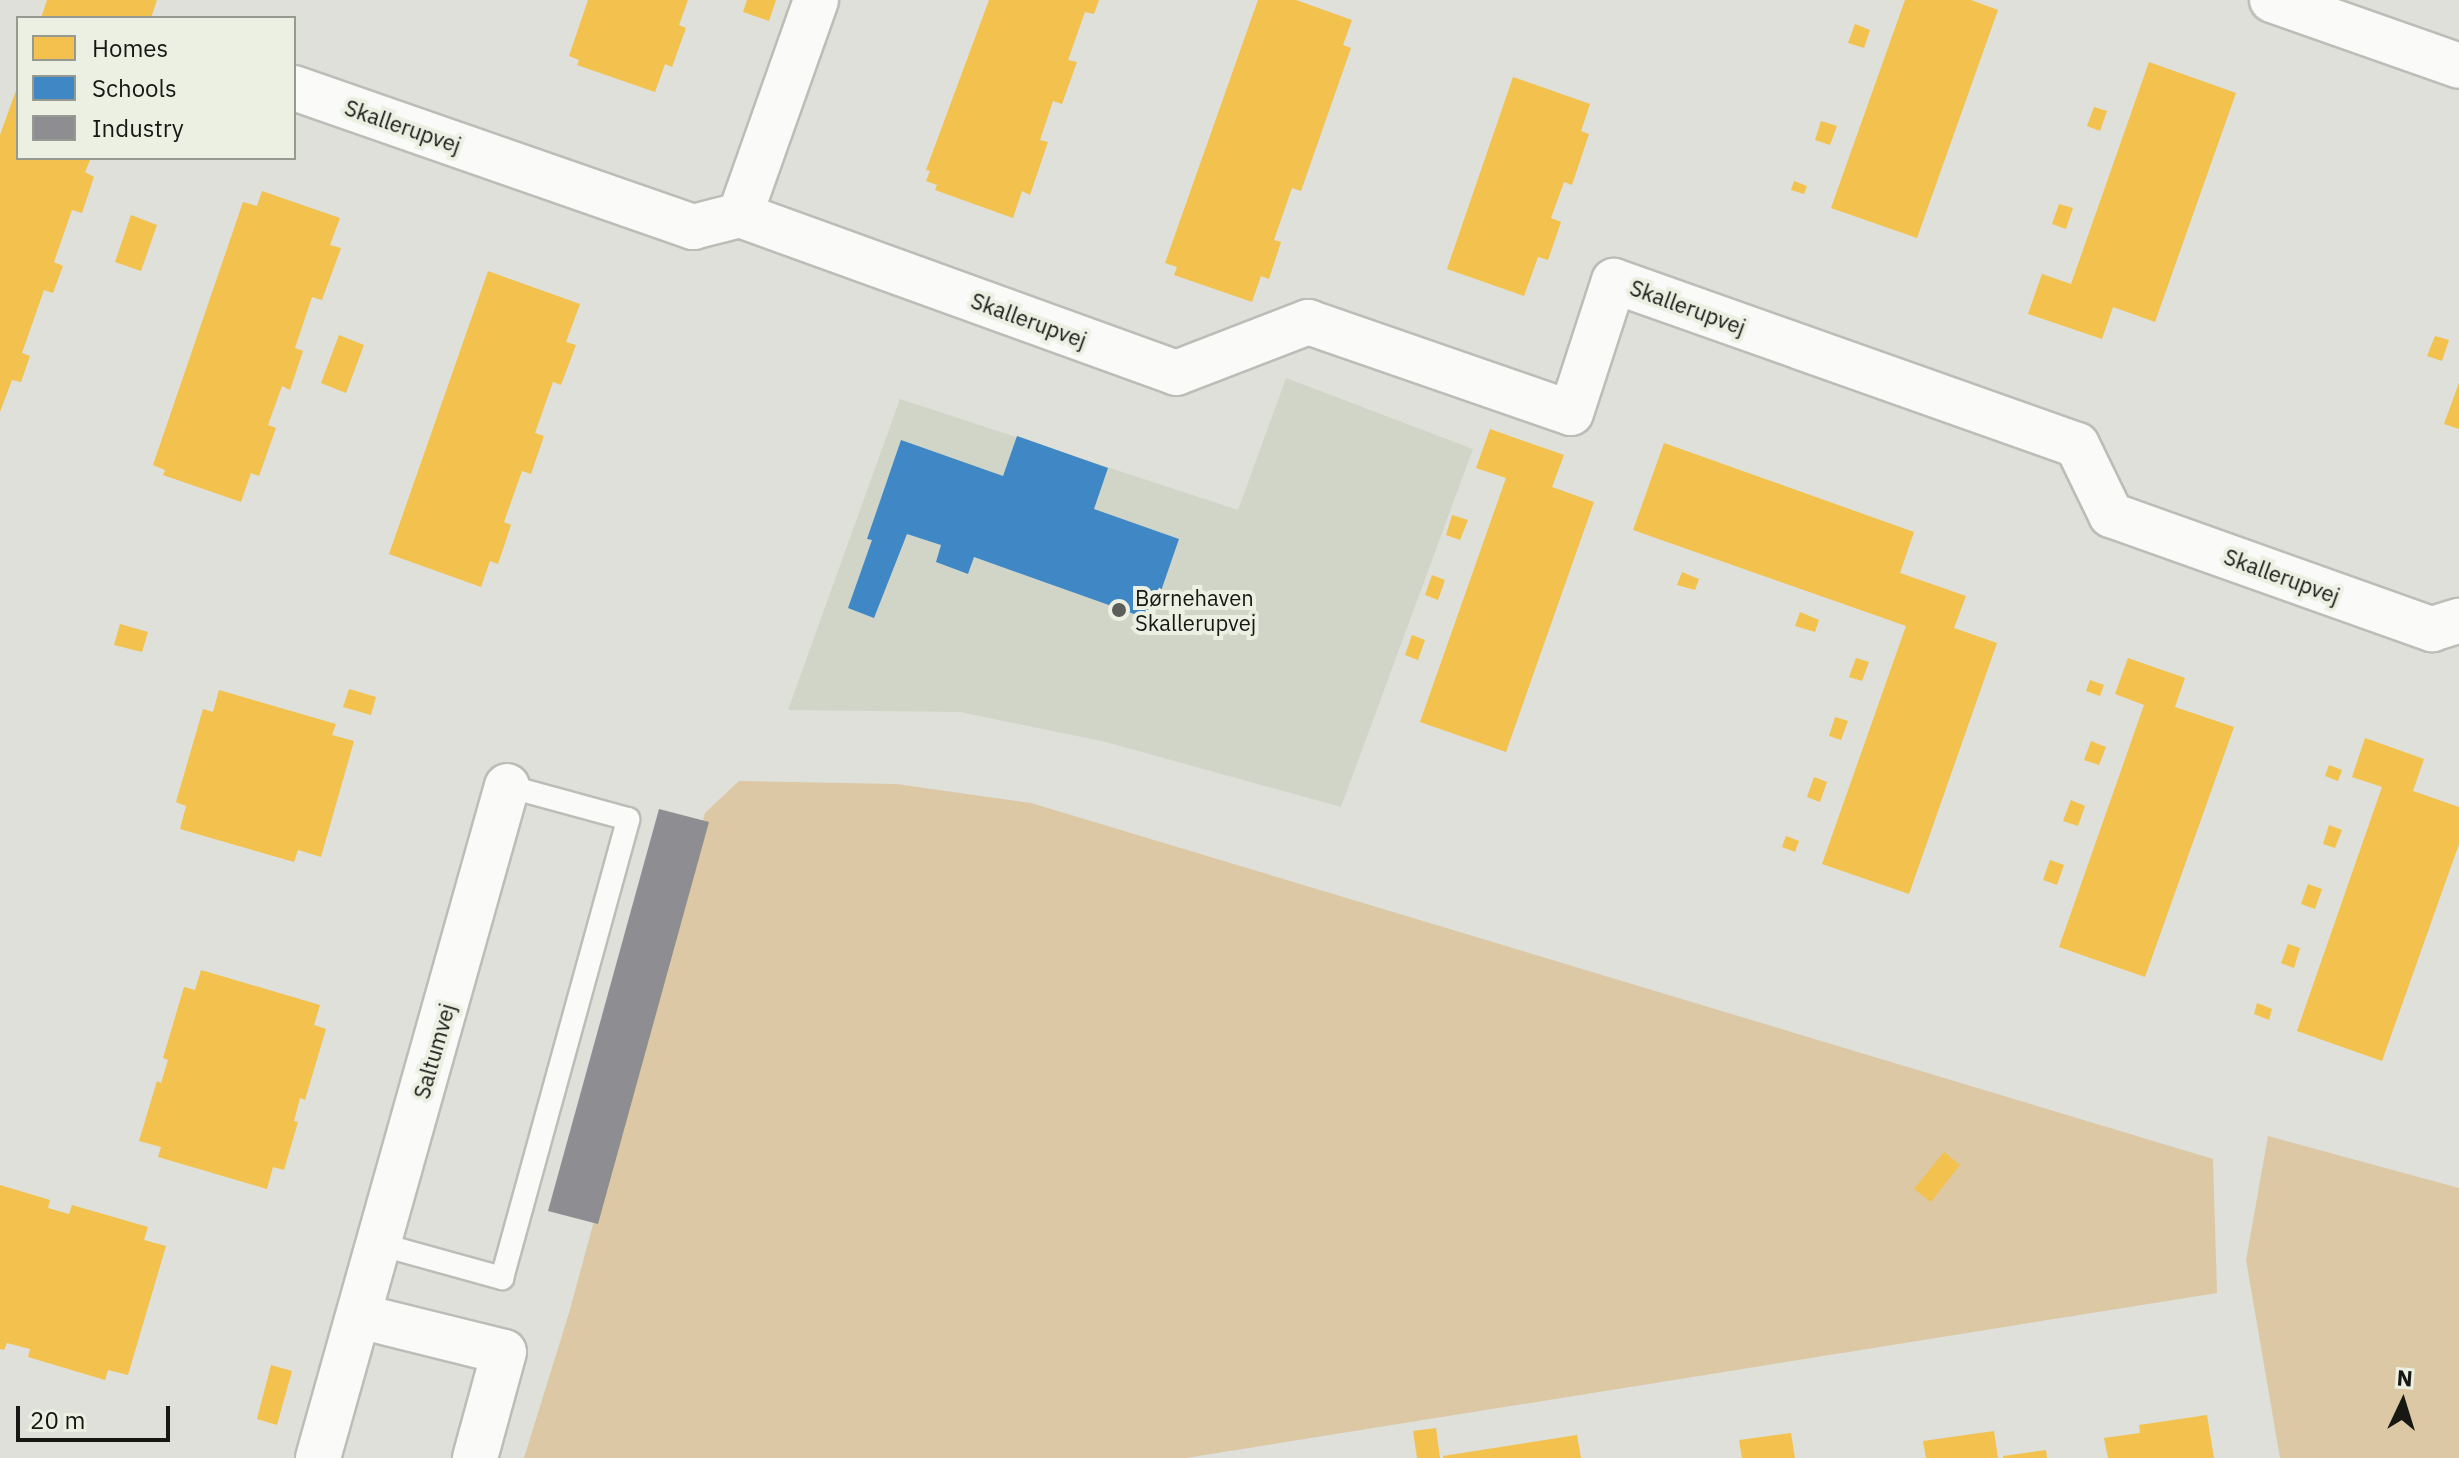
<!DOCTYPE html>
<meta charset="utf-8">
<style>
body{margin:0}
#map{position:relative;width:2459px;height:1458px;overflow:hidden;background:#dee0d9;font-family:"IBM Plex Sans",sans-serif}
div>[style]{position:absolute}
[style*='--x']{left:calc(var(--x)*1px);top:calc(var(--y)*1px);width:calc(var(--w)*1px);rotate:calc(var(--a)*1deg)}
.built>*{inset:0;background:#d0d5c8}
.green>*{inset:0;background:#dcc8a4}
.homes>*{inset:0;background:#f2c14e}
.schools>*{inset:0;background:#3f88c5}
.industry>*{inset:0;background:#8d8d92}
.roads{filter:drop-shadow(2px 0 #bbbdb7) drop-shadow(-2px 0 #bbbdb7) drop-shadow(0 2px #bbbdb7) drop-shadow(0 -2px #bbbdb7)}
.service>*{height:22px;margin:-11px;padding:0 11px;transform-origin:11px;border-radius:11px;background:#fafaf9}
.minor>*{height:44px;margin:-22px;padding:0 22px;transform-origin:22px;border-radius:22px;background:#fafaf9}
.dots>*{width:22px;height:22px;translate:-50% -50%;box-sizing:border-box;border:4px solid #ecf0e3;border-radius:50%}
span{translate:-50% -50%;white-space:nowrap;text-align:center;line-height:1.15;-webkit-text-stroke:8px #ecf0e3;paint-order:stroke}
.street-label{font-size:22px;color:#171814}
.poi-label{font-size:22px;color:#171814}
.left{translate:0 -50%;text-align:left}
.legend{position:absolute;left:16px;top:16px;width:280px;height:144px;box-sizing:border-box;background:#ecf0e3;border:2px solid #979a90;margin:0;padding:10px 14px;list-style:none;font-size:24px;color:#171814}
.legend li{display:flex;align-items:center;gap:16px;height:40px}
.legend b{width:40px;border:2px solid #979a90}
.north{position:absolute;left:2363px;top:1362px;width:80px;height:80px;-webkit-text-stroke:6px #ecf0e3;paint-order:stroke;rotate:4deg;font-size:22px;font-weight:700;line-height:32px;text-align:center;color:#171814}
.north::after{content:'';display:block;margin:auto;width:28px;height:36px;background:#171814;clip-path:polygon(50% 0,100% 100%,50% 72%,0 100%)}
.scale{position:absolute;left:16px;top:1406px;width:154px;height:36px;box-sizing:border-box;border:4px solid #171814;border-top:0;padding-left:10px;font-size:24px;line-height:28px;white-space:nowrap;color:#171814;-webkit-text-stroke:6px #ecf0e3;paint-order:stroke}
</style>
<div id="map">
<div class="built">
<i style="clip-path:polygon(1286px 378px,1473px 449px,1341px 807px,1106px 742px,960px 712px,788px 710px,900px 399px,1238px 510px)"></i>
</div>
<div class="green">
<i style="clip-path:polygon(739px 781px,896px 784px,1031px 803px,2213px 1159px,2217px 1293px,1186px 1458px,524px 1458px,569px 1313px,705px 813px)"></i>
<i style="clip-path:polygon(2268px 1136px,2459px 1188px,2459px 1458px,2280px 1458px,2246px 1260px)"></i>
</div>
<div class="homes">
<i style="clip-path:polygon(47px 0,157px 0,151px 18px,41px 18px)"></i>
<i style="clip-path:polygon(588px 0,688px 0,679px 25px,686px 28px,672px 67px,665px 64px,655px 92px,577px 65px,579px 60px,569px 56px)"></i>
<i style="clip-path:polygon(747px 0,776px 0,769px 21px,743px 12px)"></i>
<i style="clip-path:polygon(989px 0,1099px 0,1094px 14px,1085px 12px,1068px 60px,1077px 62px,1062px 104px,1053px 101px,1040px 140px,1048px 142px,1030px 195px,1022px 191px,1013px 218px,935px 190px,937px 185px,926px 181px,930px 171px,926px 170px)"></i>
<i style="clip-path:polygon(1258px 0,1296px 0,1352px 20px,1343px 45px,1351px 48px,1301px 191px,1292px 188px,1274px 240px,1281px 242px,1269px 279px,1261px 276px,1252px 302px,1174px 275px,1177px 267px,1165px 263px)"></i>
<i style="clip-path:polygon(1905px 0,1971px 0,1998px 10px,1917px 238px,1831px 208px)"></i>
<i style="clip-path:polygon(1855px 24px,1870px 30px,1864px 48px,1848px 43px)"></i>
<i style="clip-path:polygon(2149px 62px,2236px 93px,2155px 322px,2113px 307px,2102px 339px,2028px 314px,2042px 274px,2071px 284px)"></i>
<i style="clip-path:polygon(1513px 77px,1590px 104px,1581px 131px,1589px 134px,1572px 185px,1564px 182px,1551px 218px,1561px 222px,1548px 260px,1538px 257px,1524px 296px,1447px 269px)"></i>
<i style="clip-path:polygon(18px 85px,18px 158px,91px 158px,85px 172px,94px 177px,82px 213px,72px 210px,54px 262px,63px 266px,53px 293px,44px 290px,22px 353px,30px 356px,21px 382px,12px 380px,0 412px,0 135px)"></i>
<i style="clip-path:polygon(2094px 107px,2107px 111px,2100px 131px,2087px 126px)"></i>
<i style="clip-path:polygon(1821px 121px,1837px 126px,1830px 145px,1815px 140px)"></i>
<i style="clip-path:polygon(1794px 181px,1807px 186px,1804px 194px,1791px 190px)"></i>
<i style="clip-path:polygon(262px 191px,340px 218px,330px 245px,341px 248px,322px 300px,312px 297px,295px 348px,303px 351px,290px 390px,282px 386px,268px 425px,276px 428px,259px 476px,251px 473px,241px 502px,163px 475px,165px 470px,153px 465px,243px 202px,257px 206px)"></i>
<i style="clip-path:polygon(2059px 204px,2073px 208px,2066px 229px,2052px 224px)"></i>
<i style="clip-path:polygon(131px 215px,157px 225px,141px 271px,115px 262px)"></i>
<i style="clip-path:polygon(488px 271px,580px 304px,566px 342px,576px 345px,561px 385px,553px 382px,535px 433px,544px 436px,531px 474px,522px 471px,504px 522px,511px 525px,498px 564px,490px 561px,481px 587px,389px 554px)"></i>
<i style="clip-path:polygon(339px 335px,364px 345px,346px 393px,321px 383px)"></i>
<i style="clip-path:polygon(2435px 336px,2449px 340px,2442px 361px,2427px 356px)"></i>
<i style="clip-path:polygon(2459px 383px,2459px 429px,2444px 424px)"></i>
<i style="clip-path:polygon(1490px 429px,1564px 455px,1552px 487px,1594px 502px,1506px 752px,1420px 722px,1506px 478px,1476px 468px)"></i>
<i style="clip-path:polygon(1664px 443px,1914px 532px,1900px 573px,1966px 596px,1954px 628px,1997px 643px,1909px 894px,1822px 864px,1906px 626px,1633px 530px)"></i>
<i style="clip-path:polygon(1452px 515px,1468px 520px,1460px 540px,1446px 535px)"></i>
<i style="clip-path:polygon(1682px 572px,1699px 579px,1695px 590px,1677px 585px)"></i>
<i style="clip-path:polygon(1432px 575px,1445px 580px,1438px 600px,1425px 595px)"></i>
<i style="clip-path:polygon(1800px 612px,1819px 620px,1815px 632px,1795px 626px)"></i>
<i style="clip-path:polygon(120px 624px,148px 632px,142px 652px,114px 645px)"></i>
<i style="clip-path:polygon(1412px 635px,1425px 640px,1418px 660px,1405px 655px)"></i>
<i style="clip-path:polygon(1856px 658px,1869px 662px,1862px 681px,1849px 677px)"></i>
<i style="clip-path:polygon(2128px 658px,2185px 678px,2175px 707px,2234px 727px,2145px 977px,2059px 947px,2144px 705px,2115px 694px)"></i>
<i style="clip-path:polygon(2090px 680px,2104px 685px,2100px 696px,2086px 691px)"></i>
<i style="clip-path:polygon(349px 689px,376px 697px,371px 715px,343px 707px)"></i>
<i style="clip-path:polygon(219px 690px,336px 724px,332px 735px,354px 741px,321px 857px,298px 850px,294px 862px,180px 829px,186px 806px,176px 802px,203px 709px,213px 712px)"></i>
<i style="clip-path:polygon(1835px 717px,1848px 721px,1841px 740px,1829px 736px)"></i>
<i style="clip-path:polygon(2365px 738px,2424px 759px,2413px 791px,2459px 807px,2459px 844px,2382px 1061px,2297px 1031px,2382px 787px,2352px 777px)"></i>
<i style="clip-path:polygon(2091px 741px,2106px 747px,2099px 765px,2084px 760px)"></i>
<i style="clip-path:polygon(2329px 765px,2342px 770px,2338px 781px,2325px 776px)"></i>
<i style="clip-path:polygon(1814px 777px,1827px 782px,1820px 802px,1807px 797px)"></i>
<i style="clip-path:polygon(2071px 800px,2085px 806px,2078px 826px,2063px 821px)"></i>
<i style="clip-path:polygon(2329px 825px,2342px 830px,2335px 848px,2323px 844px)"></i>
<i style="clip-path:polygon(1786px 836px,1799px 841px,1795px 852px,1782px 847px)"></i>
<i style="clip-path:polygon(2050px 860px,2064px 865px,2057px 885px,2043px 880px)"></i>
<i style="clip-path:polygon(2308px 884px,2322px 889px,2315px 909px,2301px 904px)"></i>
<i style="clip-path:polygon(2288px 944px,2300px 948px,2294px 968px,2281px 963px)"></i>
<i style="clip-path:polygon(201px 970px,320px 1005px,314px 1025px,326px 1029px,305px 1100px,300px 1098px,294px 1121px,298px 1122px,284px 1170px,273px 1167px,267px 1189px,158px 1157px,161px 1147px,139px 1141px,157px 1081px,161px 1083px,168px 1060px,163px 1058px,184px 987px,195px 990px)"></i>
<i style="clip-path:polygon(2257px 1003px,2272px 1009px,2269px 1020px,2254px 1014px)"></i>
<i style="clip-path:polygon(1944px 1152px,1960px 1165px,1931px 1202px,1914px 1189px)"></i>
<i style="clip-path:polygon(0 1185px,50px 1200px,48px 1208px,69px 1214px,72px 1205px,148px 1227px,144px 1240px,166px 1246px,128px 1375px,108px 1370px,105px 1380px,28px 1357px,30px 1349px,7px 1343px,4px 1350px,0 1349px)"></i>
<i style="clip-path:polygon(271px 1365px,292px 1371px,277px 1425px,257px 1419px)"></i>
<i style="clip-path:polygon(2207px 1415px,2214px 1458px,2108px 1458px,2104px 1438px,2140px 1433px,2139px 1425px)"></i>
<i style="clip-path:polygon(1436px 1428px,1440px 1458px,1417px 1458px,1413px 1431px)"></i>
<i style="clip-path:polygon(1994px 1431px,1998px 1458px,1926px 1458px,1923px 1441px)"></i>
<i style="clip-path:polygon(1791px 1433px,1795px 1458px,1742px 1458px,1739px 1440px)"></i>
<i style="clip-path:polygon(1577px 1435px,1581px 1458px,1443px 1458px,1443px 1456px)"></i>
<i style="clip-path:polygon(2046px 1450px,2047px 1458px,2003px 1458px,2003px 1456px)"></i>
</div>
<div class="schools">
<i style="clip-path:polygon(1017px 436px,1108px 468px,1094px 509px,1179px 539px,1151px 620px,974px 557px,968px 574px,936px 562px,941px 545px,907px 534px,874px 618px,848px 608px,872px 540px,867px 539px,901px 440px,1003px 476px)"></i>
</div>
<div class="industry">
<i style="clip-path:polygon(659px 809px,709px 822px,598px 1224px,548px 1211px)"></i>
</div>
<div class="roads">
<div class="service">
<i style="--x:379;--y:1244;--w:128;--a:15.5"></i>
<i style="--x:502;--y:1278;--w:476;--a:-74.6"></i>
<i style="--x:628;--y:819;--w:125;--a:-164.7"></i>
</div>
<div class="minor">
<i style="--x:2272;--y:0;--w:198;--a:19.4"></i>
<i style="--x:294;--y:88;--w:423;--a:19.2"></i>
<i style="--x:693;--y:227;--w:49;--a:-14.3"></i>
<i style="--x:740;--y:215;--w:464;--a:19.9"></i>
<i style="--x:1176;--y:373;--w:142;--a:-21.1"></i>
<i style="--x:1308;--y:322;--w:278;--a:19.1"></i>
<i style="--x:1571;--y:413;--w:139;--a:-72"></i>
<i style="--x:1614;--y:281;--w:491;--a:19.5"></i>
<i style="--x:2077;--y:445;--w:78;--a:64.1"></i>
<i style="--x:2111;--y:515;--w:341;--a:19.6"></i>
<i style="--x:2432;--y:629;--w:28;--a:-17"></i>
<i style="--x:740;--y:215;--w:228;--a:-70.5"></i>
<i style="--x:359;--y:1316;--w:149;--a:13.9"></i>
<i style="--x:504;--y:1352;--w:110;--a:105.3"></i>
<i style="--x:318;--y:1458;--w:698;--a:-74.29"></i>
</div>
</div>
<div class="dots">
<i style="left:1119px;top:610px;background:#5d5e59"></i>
</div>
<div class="street-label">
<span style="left:403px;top:126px;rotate:19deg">Skallerupvej</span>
<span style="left:1688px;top:307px;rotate:20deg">Skallerupvej</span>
<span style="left:1029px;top:320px;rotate:20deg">Skallerupvej</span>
<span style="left:2282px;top:576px;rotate:20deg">Skallerupvej</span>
<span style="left:434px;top:1051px;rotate:-74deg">Saltumvej</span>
</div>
<div class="poi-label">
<span class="left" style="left:1135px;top:610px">Børnehaven<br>Skallerupvej</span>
</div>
<ul class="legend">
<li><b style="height:22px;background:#f2c14e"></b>Homes</li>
<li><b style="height:22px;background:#3f88c5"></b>Schools</li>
<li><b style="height:22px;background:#8d8d92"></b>Industry</li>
</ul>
<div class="north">N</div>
<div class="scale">20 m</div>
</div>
